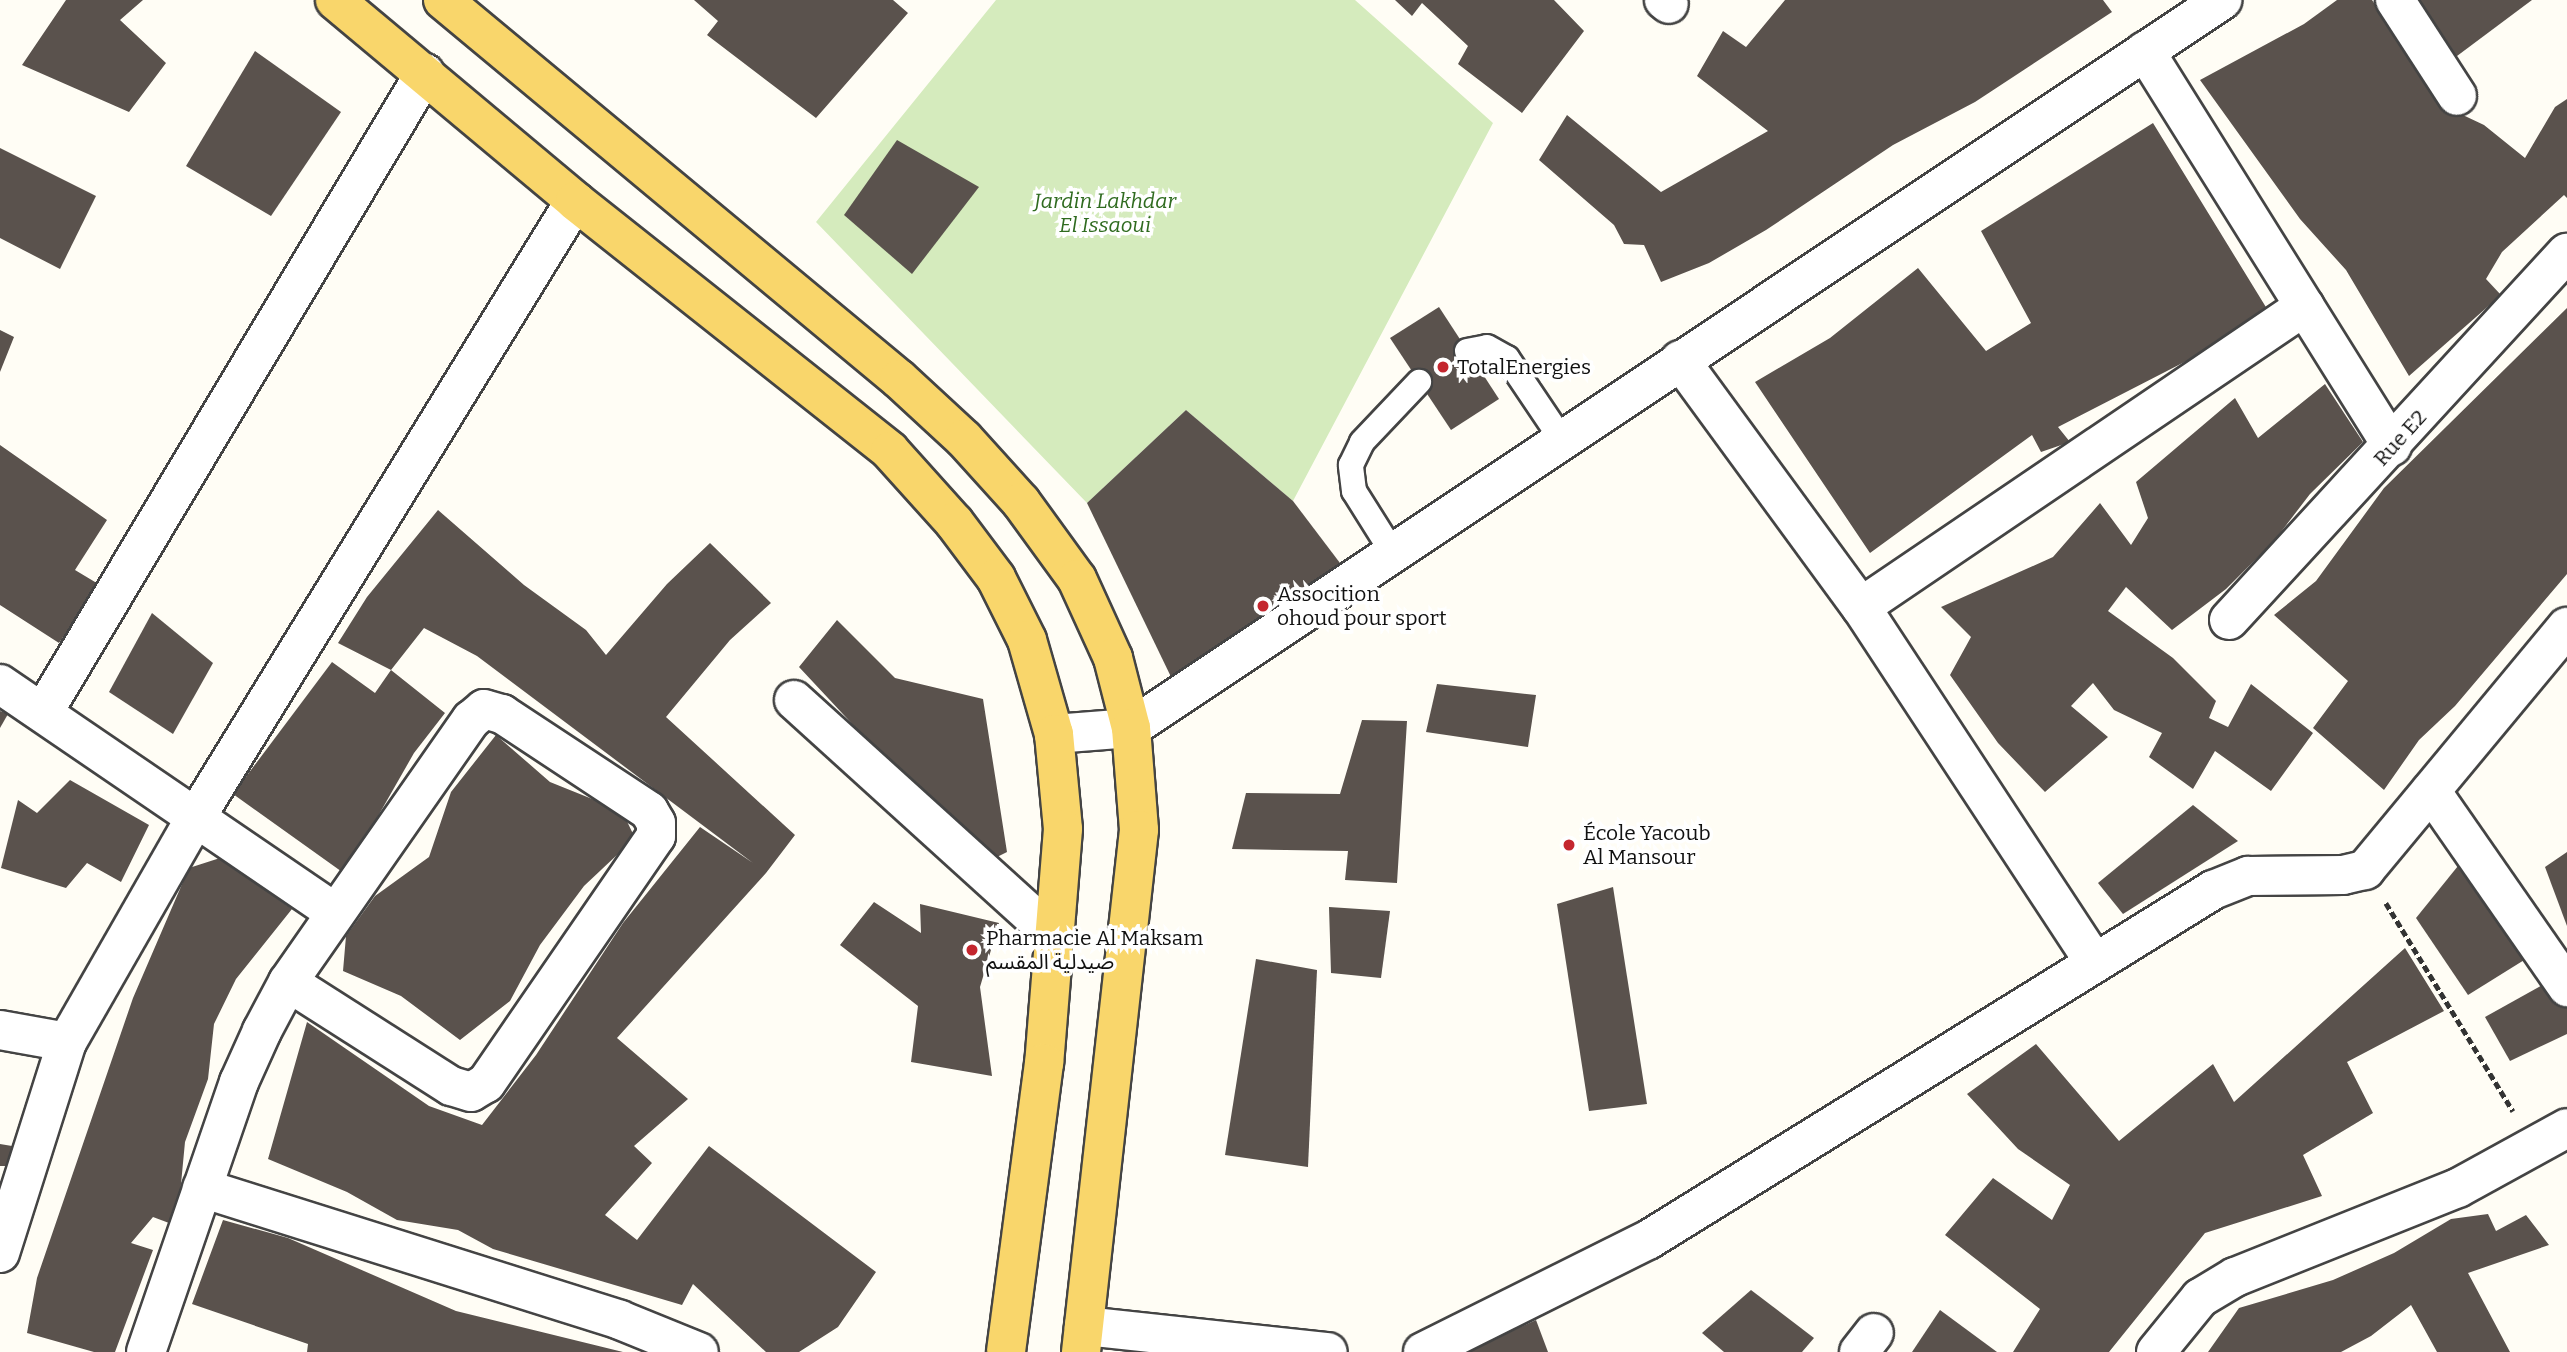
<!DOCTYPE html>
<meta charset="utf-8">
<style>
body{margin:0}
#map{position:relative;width:2567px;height:1352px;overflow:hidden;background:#fffdf5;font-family:Bitter,"Noto Sans Arabic",serif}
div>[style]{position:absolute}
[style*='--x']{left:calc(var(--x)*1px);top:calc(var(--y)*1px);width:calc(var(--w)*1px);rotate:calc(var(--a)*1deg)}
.green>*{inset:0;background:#d5ebbd}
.building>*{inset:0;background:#5a524d}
.path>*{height:4.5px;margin-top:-2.25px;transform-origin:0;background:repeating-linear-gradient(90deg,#333 0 7px,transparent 0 10.5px)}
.roads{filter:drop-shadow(2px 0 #444) drop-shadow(-2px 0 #444) drop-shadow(0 2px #444) drop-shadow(0 -2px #444)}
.service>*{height:24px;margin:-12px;padding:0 12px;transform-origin:12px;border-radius:12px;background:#fff}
.minor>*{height:38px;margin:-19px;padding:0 19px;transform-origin:19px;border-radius:19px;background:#fff}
.primary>*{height:38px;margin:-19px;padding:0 19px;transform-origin:19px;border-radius:19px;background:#f9d66b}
.dots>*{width:19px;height:19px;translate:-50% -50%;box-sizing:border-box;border:4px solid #fff;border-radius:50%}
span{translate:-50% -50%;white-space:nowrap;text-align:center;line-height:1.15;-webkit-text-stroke:7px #fff;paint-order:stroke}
.park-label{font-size:21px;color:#2f6b1f;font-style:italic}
.poi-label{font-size:21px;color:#111}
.left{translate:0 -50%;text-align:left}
.street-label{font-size:21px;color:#111}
</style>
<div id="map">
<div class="green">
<i style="clip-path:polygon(996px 0,1355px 0,1493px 123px,1293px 501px,1186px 410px,1087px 503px,816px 222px)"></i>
</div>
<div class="building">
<i style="clip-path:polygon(66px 0,143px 0,120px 20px,166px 63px,129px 112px,22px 65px)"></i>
<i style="clip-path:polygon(694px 0,893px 0,908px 13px,816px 118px,707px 35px,718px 21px)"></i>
<i style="clip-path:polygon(1395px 0,1554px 0,1584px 31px,1522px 113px,1458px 64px,1468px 46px,1422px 3px,1412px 16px)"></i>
<i style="clip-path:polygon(1785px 0,2103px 0,2112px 12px,1975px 102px,1893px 145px,1766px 230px,1709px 263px,1661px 282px,1644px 245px,1624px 244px,1614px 225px,1539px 160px,1567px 115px,1661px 192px,1768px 131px,1697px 76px,1723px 31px,1746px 47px)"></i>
<i style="clip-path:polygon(2337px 0,2372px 0,2448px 108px,2484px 125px,2525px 158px,2555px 107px,2567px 99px,2567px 198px,2564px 195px,2502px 252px,2486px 279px,2501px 295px,2409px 376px,2346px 270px,2300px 219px,2200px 80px,2304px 24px)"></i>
<i style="clip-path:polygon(2410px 0,2532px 0,2453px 59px)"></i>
<i style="clip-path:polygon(255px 51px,341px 112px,271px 216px,186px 166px)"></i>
<i style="clip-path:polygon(2153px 123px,2272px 317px,2058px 427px,2070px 442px,2041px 452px,2032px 435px,1870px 553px,1755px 382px,1830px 338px,1918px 268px,1986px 351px,2031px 323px,1981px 231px)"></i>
<i style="clip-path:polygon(897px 140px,979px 187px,912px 274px,844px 215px)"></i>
<i style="clip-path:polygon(0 148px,96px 196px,60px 269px,0 238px)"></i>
<i style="clip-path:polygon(1439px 307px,1499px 399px,1451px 430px,1390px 338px)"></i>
<i style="clip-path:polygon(2567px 308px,2567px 574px,2455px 706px,2419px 740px,2384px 790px,2313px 728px,2348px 681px,2274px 615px,2316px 581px,2384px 488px)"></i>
<i style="clip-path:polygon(0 330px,14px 337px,0 372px)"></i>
<i style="clip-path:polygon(2325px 384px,2363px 442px,2310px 494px,2274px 541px,2226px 589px,2172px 630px,2126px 587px,2108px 611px,2173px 658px,2216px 701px,2209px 718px,2228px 727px,2251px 684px,2313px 733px,2271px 791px,2215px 751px,2193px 789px,2149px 757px,2162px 733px,2114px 710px,2093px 683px,2071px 706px,2108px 737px,2045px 792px,1998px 743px,1950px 675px,1971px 637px,1941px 607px,2053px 557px,2100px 503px,2131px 545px,2148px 518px,2136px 482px,2235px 398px,2258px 438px)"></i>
<i style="clip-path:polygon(1186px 410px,1293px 501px,1340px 563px,1173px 681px,1087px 503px)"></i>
<i style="clip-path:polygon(0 445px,107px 520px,75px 570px,100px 585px,59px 643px,0 605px)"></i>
<i style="clip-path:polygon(438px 510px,524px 585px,586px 630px,606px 655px,667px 584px,710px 543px,771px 603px,730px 640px,666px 717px,795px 835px,766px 873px,617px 1038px,688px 1099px,634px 1146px,652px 1163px,605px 1215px,637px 1240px,709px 1146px,876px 1272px,838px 1327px,799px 1352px,766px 1352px,693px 1284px,682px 1305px,493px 1249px,458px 1230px,397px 1220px,347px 1192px,268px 1159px,307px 1022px,429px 1106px,482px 1125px,536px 1055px,623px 923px,700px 827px,753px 863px,477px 656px,424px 628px,391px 670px,445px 713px,414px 753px,345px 874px,233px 794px,332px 662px,375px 693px,391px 670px,338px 643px,367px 597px)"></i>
<i style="clip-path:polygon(152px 613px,213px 663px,173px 734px,109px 692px)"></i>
<i style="clip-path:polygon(837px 620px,895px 678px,983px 699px,1007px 852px,983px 864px,799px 667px)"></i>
<i style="clip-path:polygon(1437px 684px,1536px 695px,1528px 747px,1426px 732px)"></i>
<i style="clip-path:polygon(0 711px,8px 714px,0 728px)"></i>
<i style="clip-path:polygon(1362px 720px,1407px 721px,1397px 883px,1345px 880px,1348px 851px,1232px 849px,1246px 793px,1340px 794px)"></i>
<i style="clip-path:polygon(496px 735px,550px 782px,622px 811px,635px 838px,584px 886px,540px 945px,510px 1001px,460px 1040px,401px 996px,343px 971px,346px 936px,375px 896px,429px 857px,451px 792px)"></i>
<i style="clip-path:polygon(70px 780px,149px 825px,121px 882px,87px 863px,66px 888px,1px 868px,18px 800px,37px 813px)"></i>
<i style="clip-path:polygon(2193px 805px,2238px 841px,2123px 914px,2098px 883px)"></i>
<i style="clip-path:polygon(2567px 852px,2567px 926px,2545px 867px)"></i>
<i style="clip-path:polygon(220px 858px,292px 909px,236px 979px,214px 1024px,208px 1079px,185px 1142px,177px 1226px,153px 1217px,131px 1243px,153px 1250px,115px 1352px,94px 1352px,27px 1333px,37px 1278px,133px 998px,189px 868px)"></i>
<i style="clip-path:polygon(2462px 861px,2529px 957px,2468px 995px,2416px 918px)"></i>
<i style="clip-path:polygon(1613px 887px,1647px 1104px,1589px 1111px,1557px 904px)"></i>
<i style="clip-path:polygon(874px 902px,921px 933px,920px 904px,999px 923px,980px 987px,992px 1076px,911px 1062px,918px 1006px,840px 945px)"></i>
<i style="clip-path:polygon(1329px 907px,1390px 911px,1381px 978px,1331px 973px)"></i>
<i style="clip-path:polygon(2405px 948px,2444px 1011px,2347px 1062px,2373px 1113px,2303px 1155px,2322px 1196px,2205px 1233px,2109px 1352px,2013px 1352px,2040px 1309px,1945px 1235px,1993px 1178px,2052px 1220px,2070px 1185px,2018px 1149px,1967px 1094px,2036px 1044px,2119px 1141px,2213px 1064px,2234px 1102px)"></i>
<i style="clip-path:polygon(1256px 959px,1317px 970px,1308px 1167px,1225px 1155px)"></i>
<i style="clip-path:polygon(2553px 979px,2567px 1008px,2567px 1034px,2510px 1061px,2485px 1017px)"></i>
<i style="clip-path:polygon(0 1144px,18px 1147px,12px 1166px,0 1166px)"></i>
<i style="clip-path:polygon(2488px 1214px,2496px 1231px,2526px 1215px,2549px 1245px,2468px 1273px,2510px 1352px,2437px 1352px,2411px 1305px,2371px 1336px,2341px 1352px,2208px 1352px,2239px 1308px,2333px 1280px,2394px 1253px,2451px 1219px)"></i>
<i style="clip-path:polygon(223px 1220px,288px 1238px,456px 1311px,623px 1352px,307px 1352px,308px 1344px,192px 1304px)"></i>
<i style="clip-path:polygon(1751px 1290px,1814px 1338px,1802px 1352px,1724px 1352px,1702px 1333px)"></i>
<i style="clip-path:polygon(1940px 1310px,1997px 1352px,1912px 1352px)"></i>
<i style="clip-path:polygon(1536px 1320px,1548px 1352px,1465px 1352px)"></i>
</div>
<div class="path">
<i style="--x:2386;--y:903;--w:244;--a:58.6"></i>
</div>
<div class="roads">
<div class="service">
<i style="--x:1467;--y:351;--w:20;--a:-11"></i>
<i style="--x:1487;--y:347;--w:23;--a:29"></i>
<i style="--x:1507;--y:358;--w:99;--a:56.1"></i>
<i style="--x:1393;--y:553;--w:73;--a:-122.2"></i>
<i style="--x:1354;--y:491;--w:26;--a:-97"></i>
<i style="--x:1351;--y:465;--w:25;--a:-64"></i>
<i style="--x:1362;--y:442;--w:83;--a:-46.5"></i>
</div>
<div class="minor">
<i style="--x:1664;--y:0;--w:6;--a:39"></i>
<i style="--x:2395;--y:0;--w:114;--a:57.1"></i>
<i style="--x:2145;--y:51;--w:466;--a:58"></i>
<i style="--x:1680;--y:360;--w:306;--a:53.8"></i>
<i style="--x:1861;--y:607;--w:422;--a:56.7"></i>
<i style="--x:1861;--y:607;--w:536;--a:-34.13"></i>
<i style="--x:2229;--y:620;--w:499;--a:-47.4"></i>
<i style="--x:0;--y:684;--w:404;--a:34.3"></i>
<i style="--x:794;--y:700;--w:353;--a:42.2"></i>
<i style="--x:44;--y:711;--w:743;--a:-59.16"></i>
<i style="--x:1054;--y:734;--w:77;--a:-4.5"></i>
<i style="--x:1131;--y:728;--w:1312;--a:-33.71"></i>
<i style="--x:2431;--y:791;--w:239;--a:55.2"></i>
<i style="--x:0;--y:1030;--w:68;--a:10.2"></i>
<i style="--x:202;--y:1188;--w:438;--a:17.5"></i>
<i style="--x:620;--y:1320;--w:85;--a:22.1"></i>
<i style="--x:0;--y:1253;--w:221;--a:-72.4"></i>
<i style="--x:67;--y:1042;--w:259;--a:-60.2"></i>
<i style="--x:196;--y:817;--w:723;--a:-58.4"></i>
<i style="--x:1084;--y:1326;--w:245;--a:6.1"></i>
<i style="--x:146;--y:1352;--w:286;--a:-71"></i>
<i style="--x:239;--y:1082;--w:56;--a:-65.7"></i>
<i style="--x:262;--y:1031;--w:55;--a:-62"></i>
<i style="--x:288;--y:982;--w:320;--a:-55.1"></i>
<i style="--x:471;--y:720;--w:17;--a:-40"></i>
<i style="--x:484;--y:709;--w:19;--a:16"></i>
<i style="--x:502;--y:714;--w:176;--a:33.4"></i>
<i style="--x:649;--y:811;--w:14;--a:60"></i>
<i style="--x:656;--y:823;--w:13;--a:90"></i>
<i style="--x:656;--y:836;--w:300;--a:124.5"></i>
<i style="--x:486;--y:1083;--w:17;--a:149"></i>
<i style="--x:471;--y:1092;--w:21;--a:-163"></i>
<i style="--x:451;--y:1086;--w:193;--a:-147.5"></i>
<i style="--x:1423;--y:1352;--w:251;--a:-26.5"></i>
<i style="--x:1648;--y:1240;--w:665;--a:-31.78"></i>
<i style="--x:2213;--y:890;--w:38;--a:-22"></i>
<i style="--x:2248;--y:876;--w:95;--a:-0.6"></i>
<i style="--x:2343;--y:875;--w:23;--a:-13"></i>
<i style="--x:2365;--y:870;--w:316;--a:-50.3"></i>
<i style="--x:1859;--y:1352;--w:24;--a:-52"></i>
<i style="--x:2156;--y:1352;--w:70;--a:-50.8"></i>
<i style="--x:2200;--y:1298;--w:41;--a:-31"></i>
<i style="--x:2235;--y:1277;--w:240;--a:-21.8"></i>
<i style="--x:2458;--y:1188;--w:124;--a:-28.8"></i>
</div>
<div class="primary">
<i style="--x:335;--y:0;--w:313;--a:39.9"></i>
<i style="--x:575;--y:201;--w:402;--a:38.4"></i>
<i style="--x:890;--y:451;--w:96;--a:48"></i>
<i style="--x:954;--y:522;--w:70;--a:53.1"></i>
<i style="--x:996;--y:578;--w:69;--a:63.4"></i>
<i style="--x:1027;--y:640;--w:98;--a:74"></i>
<i style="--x:1054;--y:734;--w:95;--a:84.6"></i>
<i style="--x:1063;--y:829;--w:235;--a:94.6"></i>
<i style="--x:1044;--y:1063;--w:291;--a:97.5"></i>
<i style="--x:443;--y:0;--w:593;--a:39.73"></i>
<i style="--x:899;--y:379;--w:88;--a:42.7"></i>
<i style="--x:964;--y:439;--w:85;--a:47.9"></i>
<i style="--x:1021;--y:502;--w:95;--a:54"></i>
<i style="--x:1077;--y:579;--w:87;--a:65.5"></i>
<i style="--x:1113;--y:658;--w:72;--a:75.6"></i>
<i style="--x:1131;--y:728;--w:102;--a:85.5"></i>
<i style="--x:1139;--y:830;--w:525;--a:96.34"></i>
</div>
</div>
<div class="dots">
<i style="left:1443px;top:367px;background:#c4262e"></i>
<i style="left:1263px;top:606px;background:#c4262e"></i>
<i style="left:1569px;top:845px;background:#c4262e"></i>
<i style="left:972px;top:950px;background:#c4262e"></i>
</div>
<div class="park-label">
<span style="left:1105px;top:213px">Jardin Lakhdar<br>El Issaoui</span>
</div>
<div class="poi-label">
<span class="left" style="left:1457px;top:367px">TotalEnergies</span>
<span class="left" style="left:1277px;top:606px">Assocition<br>ohoud pour sport</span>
<span class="left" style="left:1583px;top:845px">École Yacoub<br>Al Mansour</span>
<span class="left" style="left:986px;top:950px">Pharmacie Al Maksam<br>صيدلية المقسم</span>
</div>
<div class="street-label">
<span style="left:2400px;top:438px;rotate:-48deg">Rue E2</span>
</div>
</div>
